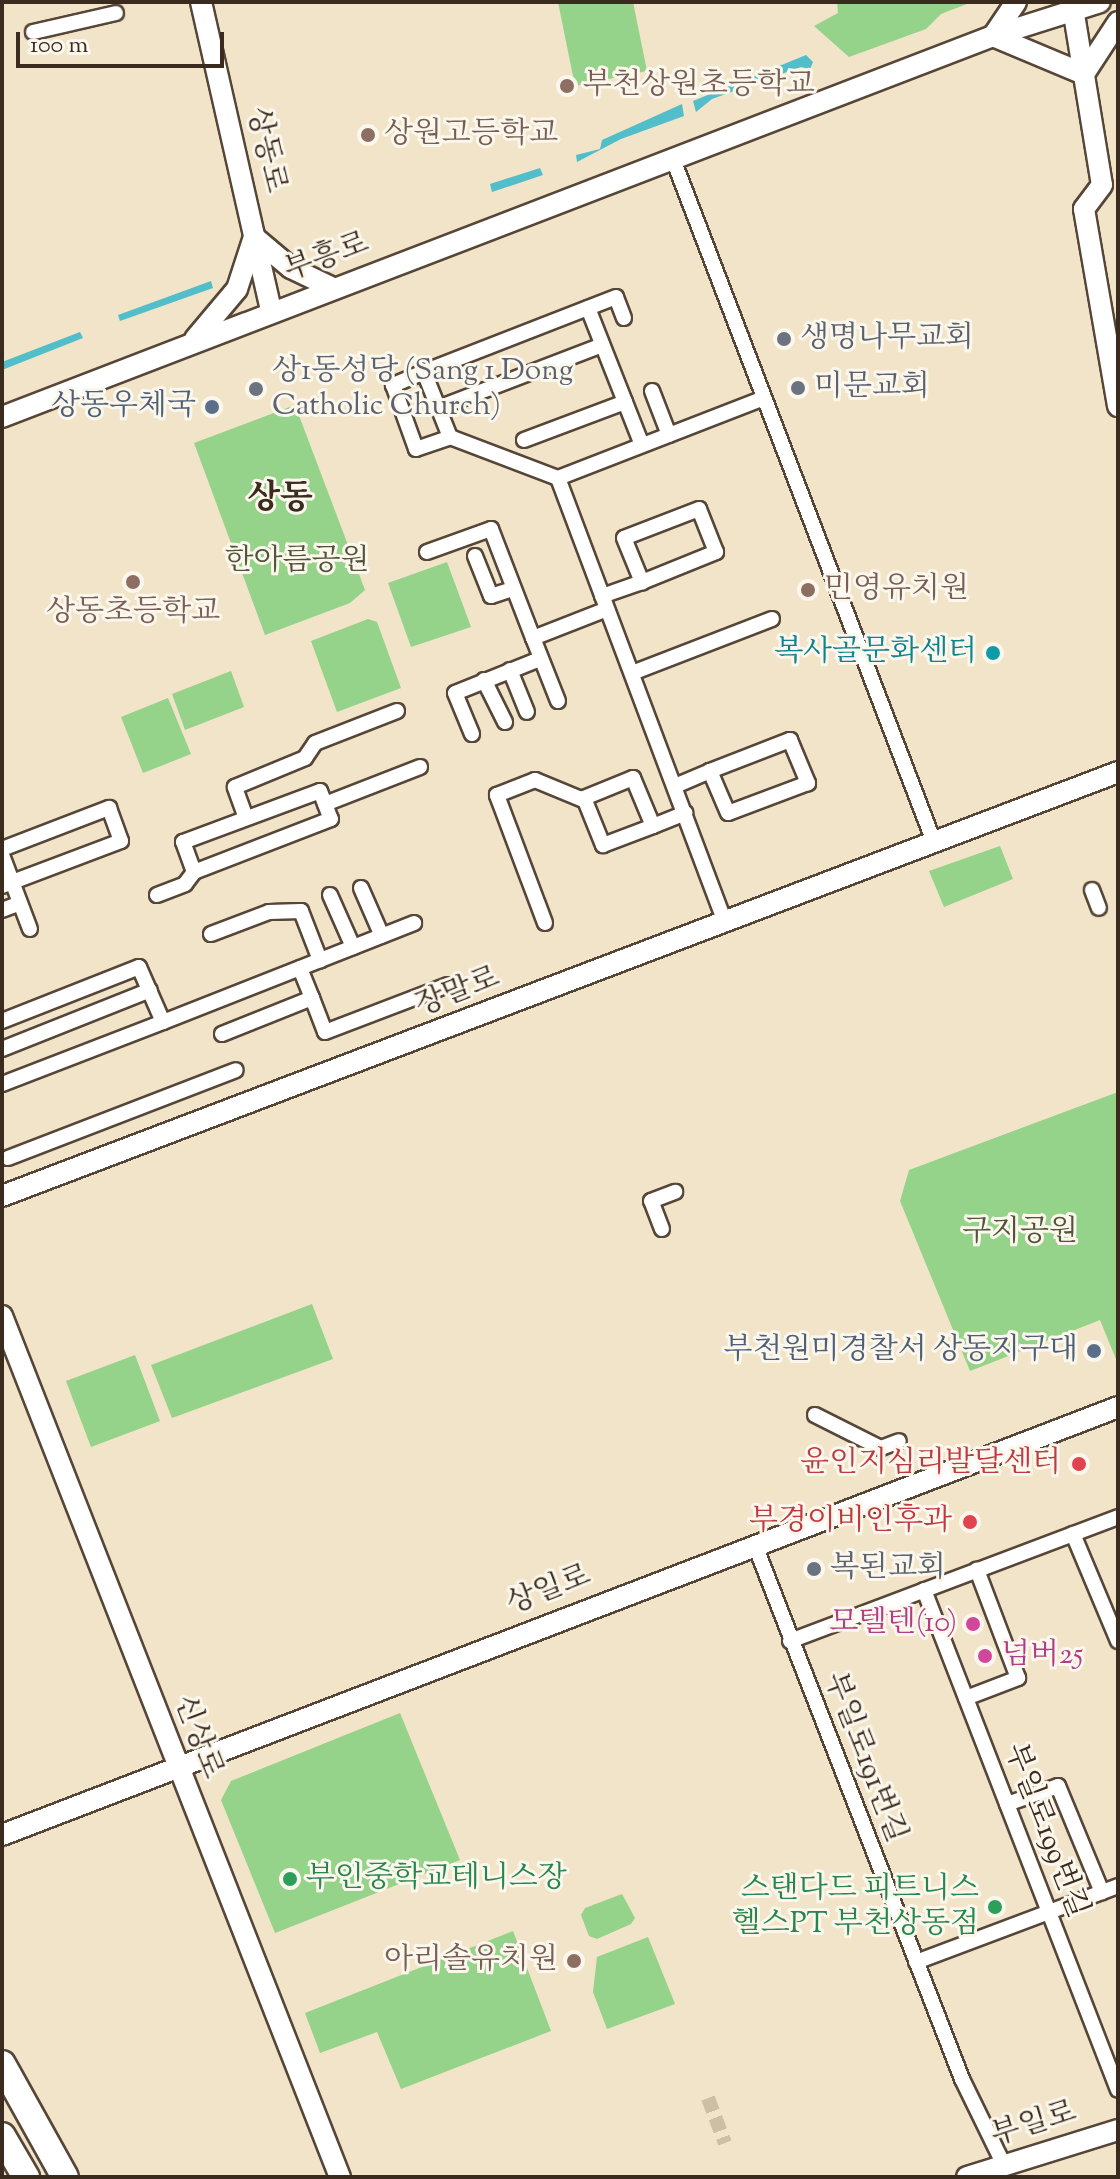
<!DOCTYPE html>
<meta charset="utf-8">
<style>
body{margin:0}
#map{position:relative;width:1120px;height:2179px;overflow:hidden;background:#f1e4c8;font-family:"Sorts Mill Goudy","Noto Serif KR",serif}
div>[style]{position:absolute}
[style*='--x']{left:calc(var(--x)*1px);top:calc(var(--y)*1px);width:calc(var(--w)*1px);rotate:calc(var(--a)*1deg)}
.green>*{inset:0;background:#94d389}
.water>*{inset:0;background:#51bec9}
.street-tunnel>*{height:14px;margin-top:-7px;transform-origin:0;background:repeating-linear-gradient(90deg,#cdbfa6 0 14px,transparent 0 21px)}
.roads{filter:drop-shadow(2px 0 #564638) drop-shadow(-2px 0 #564638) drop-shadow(0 2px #564638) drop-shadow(0 -2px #564638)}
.street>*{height:14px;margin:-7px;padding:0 7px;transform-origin:7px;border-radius:7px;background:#fff}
.secondary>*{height:20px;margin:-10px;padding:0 10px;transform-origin:10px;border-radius:10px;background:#fff}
.highway>*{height:26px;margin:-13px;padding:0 13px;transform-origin:13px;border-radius:13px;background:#fff}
.dots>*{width:22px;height:22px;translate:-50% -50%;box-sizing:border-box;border:4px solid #fbf7ec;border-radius:50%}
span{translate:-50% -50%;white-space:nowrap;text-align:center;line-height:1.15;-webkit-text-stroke:6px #fbf7ec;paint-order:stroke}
.education-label{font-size:30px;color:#785e54}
.left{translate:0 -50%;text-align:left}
.right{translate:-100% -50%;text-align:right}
.street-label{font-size:30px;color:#3b2a1e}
.worship-label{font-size:30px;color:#5b616d}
.service-label{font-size:30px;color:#4e5e75}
.park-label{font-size:30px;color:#515439}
.culture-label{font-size:30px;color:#0d838f}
.health-label{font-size:30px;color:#be3a42}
.hotel-label{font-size:30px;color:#b23c85}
.leisure-label{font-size:30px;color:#27864d}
.quarter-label{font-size:34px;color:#3b2a1e;font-weight:700}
.frame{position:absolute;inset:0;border:4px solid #3b2a1e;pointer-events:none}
.scale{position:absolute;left:16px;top:32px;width:208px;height:36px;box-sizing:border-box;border:4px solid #3b2a1e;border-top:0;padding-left:10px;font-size:24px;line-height:28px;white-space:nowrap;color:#3b2a1e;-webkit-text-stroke:6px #fbf7ec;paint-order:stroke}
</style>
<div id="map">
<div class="green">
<i style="clip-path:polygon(558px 2px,633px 2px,647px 71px,575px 86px)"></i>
<i style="clip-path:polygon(837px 2px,972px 2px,941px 14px,926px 29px,849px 57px,814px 26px,838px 13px)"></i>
<i style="clip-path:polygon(295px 405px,365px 590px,350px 603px,265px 635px,194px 443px)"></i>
<i style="clip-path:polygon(447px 562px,471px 627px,411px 647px,388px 583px)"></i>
<i style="clip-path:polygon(368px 619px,377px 622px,401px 688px,337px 712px,311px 641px)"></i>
<i style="clip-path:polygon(231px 671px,244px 707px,185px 730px,172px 694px)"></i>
<i style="clip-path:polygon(168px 698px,191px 754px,143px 773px,121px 717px)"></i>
<i style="clip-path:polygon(1000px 846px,1013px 879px,944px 907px,929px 871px)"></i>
<i style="clip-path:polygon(1118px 1092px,1118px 1364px,1100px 1320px,970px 1371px,900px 1201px,909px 1170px)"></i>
<i style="clip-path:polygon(312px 1304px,333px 1359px,172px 1418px,151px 1365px)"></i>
<i style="clip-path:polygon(135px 1355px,160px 1421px,91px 1447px,66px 1381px)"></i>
<i style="clip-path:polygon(400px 1713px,460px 1860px,275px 1933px,221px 1800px,231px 1781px)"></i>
<i style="clip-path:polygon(622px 1894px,635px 1918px,631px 1924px,597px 1939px,589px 1936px,581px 1915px,585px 1908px)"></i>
<i style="clip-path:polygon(513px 1931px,551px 2031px,401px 2089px,377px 2032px,320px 2053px,305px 2013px)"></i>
<i style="clip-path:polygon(648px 1937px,675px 2004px,607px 2029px,593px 1992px,597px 1957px)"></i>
</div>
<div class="water">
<i style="clip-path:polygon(806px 55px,813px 62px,810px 69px,801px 67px,712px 99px,696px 112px,693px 101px)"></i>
<i style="clip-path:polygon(682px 104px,684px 116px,621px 139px,577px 162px,576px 155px,600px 149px,602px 140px)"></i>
<i style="clip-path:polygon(540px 168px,543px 175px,492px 192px,490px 184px)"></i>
<i style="clip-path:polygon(211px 281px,213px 288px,120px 321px,118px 315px)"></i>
<i style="clip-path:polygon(80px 332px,83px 338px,2px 370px,2px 362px)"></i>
</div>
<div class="street-tunnel">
<i style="--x:708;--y:2098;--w:48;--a:69.3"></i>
</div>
<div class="roads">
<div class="street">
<i style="--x:33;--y:32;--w:85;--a:-12.9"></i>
<i style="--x:673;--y:159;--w:731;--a:69.09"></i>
<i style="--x:588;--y:308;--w:147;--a:68.5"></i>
<i style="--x:624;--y:318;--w:22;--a:-111"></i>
<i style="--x:616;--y:297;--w:206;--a:158.7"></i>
<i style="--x:424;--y:372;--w:70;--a:68.2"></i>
<i style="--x:450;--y:437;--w:116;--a:20.8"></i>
<i style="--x:558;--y:478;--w:221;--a:-21.2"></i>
<i style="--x:424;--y:372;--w:34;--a:157"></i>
<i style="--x:393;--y:385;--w:68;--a:70.2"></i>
<i style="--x:416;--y:449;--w:36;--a:-19"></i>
<i style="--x:652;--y:391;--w:47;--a:68.9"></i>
<i style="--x:438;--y:408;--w:176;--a:-21"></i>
<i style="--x:524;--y:440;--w:108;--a:-20.6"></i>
<i style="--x:558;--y:478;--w:474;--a:69.4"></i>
<i style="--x:427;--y:552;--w:68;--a:-19.8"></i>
<i style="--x:491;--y:529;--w:117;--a:68.9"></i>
<i style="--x:475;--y:556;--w:43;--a:68.2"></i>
<i style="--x:491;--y:596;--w:23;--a:-18"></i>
<i style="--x:602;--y:596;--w:42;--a:-19.3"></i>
<i style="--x:642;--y:582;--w:80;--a:-22.1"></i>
<i style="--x:716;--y:552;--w:46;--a:-111.6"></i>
<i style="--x:699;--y:509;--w:80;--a:158.9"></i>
<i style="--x:624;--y:538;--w:48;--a:67.8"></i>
<i style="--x:510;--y:670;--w:45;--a:68"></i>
<i style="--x:632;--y:673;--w:150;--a:-21.1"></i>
<i style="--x:484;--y:680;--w:47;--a:63.4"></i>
<i style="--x:558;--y:701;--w:68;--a:-111.6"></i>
<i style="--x:533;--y:638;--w:79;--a:-21.4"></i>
<i style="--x:472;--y:734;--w:44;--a:-112.5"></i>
<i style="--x:455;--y:693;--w:92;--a:-21.8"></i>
<i style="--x:675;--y:786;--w:38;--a:-23"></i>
<i style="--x:710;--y:771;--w:86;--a:-21.2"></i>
<i style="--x:790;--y:740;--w:47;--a:67.3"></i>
<i style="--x:808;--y:783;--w:85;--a:159.4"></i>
<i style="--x:728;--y:813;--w:46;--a:-113.2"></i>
<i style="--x:325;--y:804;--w:102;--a:-21.3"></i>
<i style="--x:246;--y:818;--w:33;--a:-110"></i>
<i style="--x:235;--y:787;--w:76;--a:-22.5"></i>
<i style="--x:305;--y:758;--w:18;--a:-56"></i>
<i style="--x:315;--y:743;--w:88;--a:-21.3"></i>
<i style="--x:653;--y:826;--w:52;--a:-112.6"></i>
<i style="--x:633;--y:778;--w:53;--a:157.8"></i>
<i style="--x:584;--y:798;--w:51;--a:68"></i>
<i style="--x:603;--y:845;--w:53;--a:-20.8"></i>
<i style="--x:653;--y:826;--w:35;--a:-22"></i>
<i style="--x:2;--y:849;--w:115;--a:-21"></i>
<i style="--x:109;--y:808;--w:35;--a:70"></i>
<i style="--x:121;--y:841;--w:127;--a:159.3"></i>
<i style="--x:2;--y:855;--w:79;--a:69.3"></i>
<i style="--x:361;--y:888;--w:52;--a:66.4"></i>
<i style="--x:1092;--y:890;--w:19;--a:69"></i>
<i style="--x:157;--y:895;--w:30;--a:-21"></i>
<i style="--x:185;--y:884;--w:15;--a:-53"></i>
<i style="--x:194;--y:872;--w:32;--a:-110"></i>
<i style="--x:183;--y:842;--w:146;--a:-20.4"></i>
<i style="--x:320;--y:791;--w:30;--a:69"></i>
<i style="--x:331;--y:819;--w:147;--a:158.9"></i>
<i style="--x:330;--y:895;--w:57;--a:66.1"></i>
<i style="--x:2;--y:910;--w:19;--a:-21"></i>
<i style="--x:545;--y:923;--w:137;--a:-110.6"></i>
<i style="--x:497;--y:795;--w:41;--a:-21.5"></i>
<i style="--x:535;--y:780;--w:55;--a:22.4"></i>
<i style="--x:211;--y:934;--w:62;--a:-20.8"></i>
<i style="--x:269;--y:912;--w:32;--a:-2"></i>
<i style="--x:301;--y:911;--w:53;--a:68.8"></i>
<i style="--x:312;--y:998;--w:36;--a:69"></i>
<i style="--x:325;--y:1032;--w:132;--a:-20.9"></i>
<i style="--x:2;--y:1021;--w:147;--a:-21.5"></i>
<i style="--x:139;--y:967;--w:60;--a:66.4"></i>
<i style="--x:163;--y:1022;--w:173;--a:158.9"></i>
<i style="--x:163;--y:1022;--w:270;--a:-21.5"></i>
<i style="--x:222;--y:1034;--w:97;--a:-21.8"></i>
<i style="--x:312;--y:998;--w:32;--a:-112"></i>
<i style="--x:2;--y:1049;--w:159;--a:-21.7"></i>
<i style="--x:8;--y:1158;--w:244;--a:-21.1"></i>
<i style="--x:662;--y:1229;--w:30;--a:-111"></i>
<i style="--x:651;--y:1201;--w:26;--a:-21"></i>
<i style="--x:815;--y:1415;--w:74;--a:26.6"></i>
<i style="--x:881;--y:1448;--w:19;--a:-21"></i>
<i style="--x:1073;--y:1534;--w:116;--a:67.2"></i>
<i style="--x:755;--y:1545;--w:573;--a:68.81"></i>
<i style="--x:962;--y:2079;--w:96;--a:64"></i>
<i style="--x:924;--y:1590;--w:536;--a:68.79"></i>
<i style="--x:790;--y:1641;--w:351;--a:-20.7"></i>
<i style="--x:966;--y:1698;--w:56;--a:-21"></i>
<i style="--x:1018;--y:1678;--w:116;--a:-110.8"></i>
<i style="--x:1007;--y:1804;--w:54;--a:-19.4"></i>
<i style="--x:1058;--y:1786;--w:115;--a:67.5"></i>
<i style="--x:916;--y:1962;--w:216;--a:-20.6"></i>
</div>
<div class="secondary">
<i style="--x:201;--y:2;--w:317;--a:77.2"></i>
<i style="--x:1072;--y:2;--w:185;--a:80.7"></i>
<i style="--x:1102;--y:185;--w:30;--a:127"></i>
<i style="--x:1084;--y:209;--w:200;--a:80.2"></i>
<i style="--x:993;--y:36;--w:99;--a:22.7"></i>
<i style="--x:993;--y:36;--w:41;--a:-55.9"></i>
<i style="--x:1084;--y:74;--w:62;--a:-56.8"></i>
<i style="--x:254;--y:237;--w:48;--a:40"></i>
<i style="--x:291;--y:268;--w:47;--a:25.5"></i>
<i style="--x:195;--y:339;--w:65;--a:-50"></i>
<i style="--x:237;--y:289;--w:55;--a:-71.9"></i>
<i style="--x:2;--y:417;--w:1062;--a:-21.03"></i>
<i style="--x:993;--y:36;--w:112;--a:-17.6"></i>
<i style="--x:2;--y:1196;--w:1194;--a:-20.8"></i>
<i style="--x:2;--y:1316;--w:925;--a:68.57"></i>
<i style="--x:2;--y:1835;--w:1195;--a:-20.98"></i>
<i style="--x:967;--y:2177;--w:158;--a:-17.3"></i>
</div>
<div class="highway">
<i style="--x:2;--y:2064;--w:129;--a:60.9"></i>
<i style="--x:2;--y:2136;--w:48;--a:59.7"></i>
</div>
</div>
<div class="dots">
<i style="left:567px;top:86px;background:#8d6e63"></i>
<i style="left:368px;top:135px;background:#8d6e63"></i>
<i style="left:784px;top:339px;background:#6b7280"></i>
<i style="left:798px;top:388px;background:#6b7280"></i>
<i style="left:256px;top:389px;background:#6b7280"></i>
<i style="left:212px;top:407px;background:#5c6f8a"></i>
<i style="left:133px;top:582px;background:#8d6e63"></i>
<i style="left:808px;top:590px;background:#8d6e63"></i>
<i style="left:993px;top:653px;background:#0f9aa8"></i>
<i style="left:1094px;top:1351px;background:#5c6f8a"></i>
<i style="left:1079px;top:1464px;background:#e0444e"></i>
<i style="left:970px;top:1522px;background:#e0444e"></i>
<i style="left:814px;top:1569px;background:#6b7280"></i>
<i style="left:973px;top:1624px;background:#d1479c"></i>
<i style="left:985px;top:1656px;background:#d1479c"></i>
<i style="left:290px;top:1879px;background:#2e9e5b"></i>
<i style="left:995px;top:1907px;background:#2e9e5b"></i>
<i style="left:574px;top:1961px;background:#8d6e63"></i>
</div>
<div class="education-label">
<span class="left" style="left:583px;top:86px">부천상원초등학교</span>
<span class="left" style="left:384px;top:135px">상원고등학교</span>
<span class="left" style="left:824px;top:590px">민영유치원</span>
<span style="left:133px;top:613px">상동초등학교</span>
<span class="right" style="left:558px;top:1961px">아리솔유치원</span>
</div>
<div class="street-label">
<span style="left:265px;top:150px;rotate:77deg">상동로</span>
<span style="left:327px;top:258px;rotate:-20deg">부흥로</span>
<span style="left:458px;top:993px;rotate:-21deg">장말로</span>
<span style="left:549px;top:1591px;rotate:-21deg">상일로</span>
<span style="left:197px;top:1737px;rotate:69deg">신상로</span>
<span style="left:864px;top:1758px;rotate:69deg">부일로191번길</span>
<span style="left:1045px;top:1831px;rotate:69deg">부일로199번길</span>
<span style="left:1034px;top:2125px;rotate:-17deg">부일로</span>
</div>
<div class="worship-label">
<span class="left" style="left:800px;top:339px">생명나무교회</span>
<span class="left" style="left:272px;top:389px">상1동성당 (Sang 1 Dong<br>Catholic Church)</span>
<span class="left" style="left:814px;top:388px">미문교회</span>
<span class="left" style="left:830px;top:1569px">복된교회</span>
</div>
<div class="service-label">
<span class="right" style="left:196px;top:407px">상동우체국</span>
<span class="right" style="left:1078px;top:1351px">부천원미경찰서 상동지구대</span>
</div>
<div class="park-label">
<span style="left:297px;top:562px">한아름공원</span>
<span style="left:1020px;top:1233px">구지공원</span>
</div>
<div class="culture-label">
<span class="right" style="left:977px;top:653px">복사골문화센터</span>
</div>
<div class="health-label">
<span class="right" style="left:1061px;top:1464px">윤인지심리발달센터</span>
<span class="right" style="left:952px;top:1522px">부경이비인후과</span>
</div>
<div class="hotel-label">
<span class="right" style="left:957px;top:1624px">모텔텐(10)</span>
<span class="left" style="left:1001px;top:1656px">넘버25</span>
</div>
<div class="leisure-label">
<span class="left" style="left:306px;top:1879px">부인중학교테니스장</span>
<span class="right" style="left:979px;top:1907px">스탠다드 피트니스<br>헬스PT 부천상동점</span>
</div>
<div class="quarter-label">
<span style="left:280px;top:500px">상동</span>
</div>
<div class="frame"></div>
<div class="scale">100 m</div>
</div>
